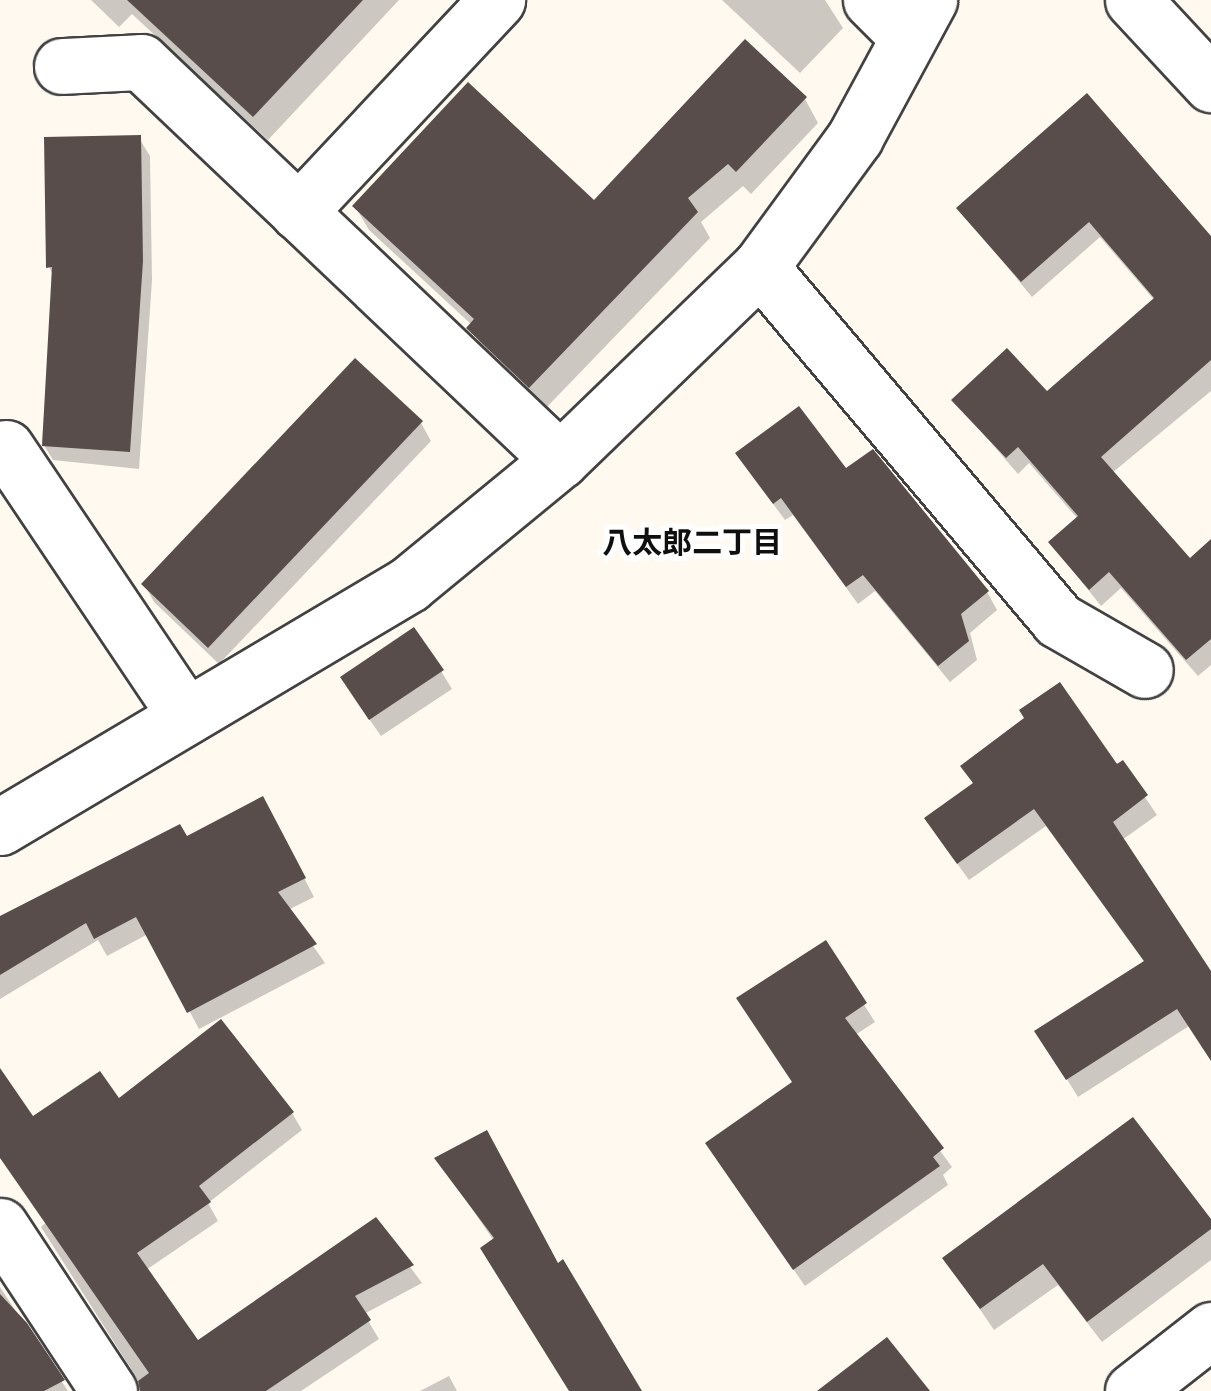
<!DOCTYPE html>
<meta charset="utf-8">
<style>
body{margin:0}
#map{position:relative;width:1211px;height:1391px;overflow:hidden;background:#fff9f0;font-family:"Source Serif 4","Noto Sans JP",serif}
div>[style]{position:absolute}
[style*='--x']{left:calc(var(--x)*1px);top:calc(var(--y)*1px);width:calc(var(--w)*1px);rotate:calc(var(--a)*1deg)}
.shadow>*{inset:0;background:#0003}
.building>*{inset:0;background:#584d4a}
.roads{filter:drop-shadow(2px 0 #424242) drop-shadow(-2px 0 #424242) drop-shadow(0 2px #424242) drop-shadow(0 -2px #424242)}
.minor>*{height:55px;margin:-27.5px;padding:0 27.5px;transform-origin:27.5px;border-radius:27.5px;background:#fff}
span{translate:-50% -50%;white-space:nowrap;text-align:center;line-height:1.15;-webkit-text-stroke:10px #fff;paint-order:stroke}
.neighbourhood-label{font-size:30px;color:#0f0f0f;font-weight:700}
</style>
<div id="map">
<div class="shadow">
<i style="clip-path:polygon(91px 0,399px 0,268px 140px,132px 14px,119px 27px)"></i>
<i style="clip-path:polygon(722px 0,825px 0,843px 28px,800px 73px)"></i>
<i style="clip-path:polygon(1086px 97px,1211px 240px,1211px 391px,1112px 473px,1190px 561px,1211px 565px,1211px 665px,1198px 676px,1121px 588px,1101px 606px,1051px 543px,1078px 519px,1029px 463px,1018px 474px,954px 400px,1047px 394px,1155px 301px,1100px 237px,1032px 297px,959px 209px)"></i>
<i style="clip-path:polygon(805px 99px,818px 123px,751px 194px,743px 186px,701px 222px,710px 238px,544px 410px,483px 352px,472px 325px,369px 230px,355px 206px,594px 204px)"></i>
<i style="clip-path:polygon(139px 138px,150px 156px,152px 280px,139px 469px,53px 460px,42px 442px,54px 277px,49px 267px)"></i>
<i style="clip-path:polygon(421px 423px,431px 441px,219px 664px,154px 602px,144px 584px)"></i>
<i style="clip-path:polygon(749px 471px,846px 472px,987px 592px,997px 610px,970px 633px,977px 660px,950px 682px,875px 591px,858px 604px,793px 515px,785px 520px)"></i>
<i style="clip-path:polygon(441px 671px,452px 689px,381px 736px,353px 696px)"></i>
<i style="clip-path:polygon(1122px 763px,1157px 815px,1122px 840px,1211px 976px,1211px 1057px,1189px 1026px,1078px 1097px,1048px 1049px,1145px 963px,1046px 826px,969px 880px,937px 836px,974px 785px,963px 766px)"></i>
<i style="clip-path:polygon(272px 817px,314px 897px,288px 910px,325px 963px,199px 1029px,148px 934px,107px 956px,98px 940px,0 999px,0 919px,186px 839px)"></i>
<i style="clip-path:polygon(825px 943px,875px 1022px,855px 1035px,952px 1167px,943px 1175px,948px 1185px,805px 1286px,718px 1161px,794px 1084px)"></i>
<i style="clip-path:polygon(203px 1078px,292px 1113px,302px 1130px,208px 1203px,218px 1221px,146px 1270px,197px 1343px,376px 1221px,422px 1283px,364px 1314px,379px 1339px,301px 1391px,145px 1391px,41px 1227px)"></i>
<i style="clip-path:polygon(438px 1159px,557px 1266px,639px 1391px,570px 1391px,494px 1241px)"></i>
<i style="clip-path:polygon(1211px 1223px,1211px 1260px,1102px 1342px,1058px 1285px,994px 1330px,945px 1258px)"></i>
<i style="clip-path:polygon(0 1287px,62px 1382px,68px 1391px,0 1391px)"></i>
<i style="clip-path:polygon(449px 1376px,457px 1391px,420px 1391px)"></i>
</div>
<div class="building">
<i style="clip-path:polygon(127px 0,363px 0,253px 117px)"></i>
<i style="clip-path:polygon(745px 39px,807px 97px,736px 172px,728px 164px,688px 198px,698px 212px,529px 388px,466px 328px,474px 319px,352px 206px,468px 82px,594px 200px)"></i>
<i style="clip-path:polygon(1087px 93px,1211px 236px,1211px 360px,1101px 457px,1190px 558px,1211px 539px,1211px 639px,1186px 660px,1109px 572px,1089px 590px,1048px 542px,1078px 516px,1018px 447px,1006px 458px,951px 400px,1007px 348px,1047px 391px,1154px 298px,1089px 222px,1021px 282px,956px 208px)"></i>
<i style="clip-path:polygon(141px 135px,143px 261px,130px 452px,42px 446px,52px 267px,46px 268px,44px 137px)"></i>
<i style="clip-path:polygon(355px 358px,423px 421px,208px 648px,141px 584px)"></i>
<i style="clip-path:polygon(799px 406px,846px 468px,873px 449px,989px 591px,961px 614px,969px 641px,938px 666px,863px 575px,846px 587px,781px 498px,773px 504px,735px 453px)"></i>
<i style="clip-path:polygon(414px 627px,444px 670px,369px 720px,340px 677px)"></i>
<i style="clip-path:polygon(1060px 682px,1117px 764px,1123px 760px,1148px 795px,1113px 822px,1211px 971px,1211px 1061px,1177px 1009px,1066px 1080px,1034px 1031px,1144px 961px,1034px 809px,957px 864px,924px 818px,973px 783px,960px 766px,1024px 718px,1019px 710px)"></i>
<i style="clip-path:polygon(263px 796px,306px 878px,278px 892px,317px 944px,187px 1013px,136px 917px,94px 939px,86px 923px,0 975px,0 916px,180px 824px,187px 836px)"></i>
<i style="clip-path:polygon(826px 940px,867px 1003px,845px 1018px,944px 1148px,933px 1157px,940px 1166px,793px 1270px,705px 1143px,792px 1082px,736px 998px)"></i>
<i style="clip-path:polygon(221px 1019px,294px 1112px,199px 1186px,211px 1202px,137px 1253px,198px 1340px,376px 1217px,414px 1265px,355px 1296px,371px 1320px,266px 1391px,140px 1391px,138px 1381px,149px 1373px,0 1158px,0 1068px,33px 1116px,100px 1071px,119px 1098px)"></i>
<i style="clip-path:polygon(1133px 1117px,1211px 1219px,1211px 1229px,1087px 1322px,1043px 1264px,980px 1309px,942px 1258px)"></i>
<i style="clip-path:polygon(487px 1130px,558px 1263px,563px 1259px,642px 1391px,569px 1391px,480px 1248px,494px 1238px,434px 1158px)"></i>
<i style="clip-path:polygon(0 1294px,27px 1323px,65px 1380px,44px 1391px,0 1391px)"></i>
<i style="clip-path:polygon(887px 1337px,930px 1391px,817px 1391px)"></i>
</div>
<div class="roads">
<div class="minor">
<i style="--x:871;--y:0;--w:49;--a:45"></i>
<i style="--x:1133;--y:0;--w:115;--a:47.1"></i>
<i style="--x:62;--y:66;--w:79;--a:-2.9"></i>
<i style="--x:141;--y:62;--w:578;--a:43.53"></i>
<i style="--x:298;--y:212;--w:291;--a:-46.8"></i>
<i style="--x:760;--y:267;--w:462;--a:49.8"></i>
<i style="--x:1058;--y:620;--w:100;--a:29.9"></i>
<i style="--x:6;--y:448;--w:323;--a:56.1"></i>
<i style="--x:0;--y:827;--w:476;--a:-30.7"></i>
<i style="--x:409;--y:584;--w:195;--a:-39.4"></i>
<i style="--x:560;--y:460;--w:278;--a:-44"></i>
<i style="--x:760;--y:267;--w:161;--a:-53.8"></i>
<i style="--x:855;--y:137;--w:156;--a:-61.6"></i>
<i style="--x:0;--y:1226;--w:198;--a:56.6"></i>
<i style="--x:1133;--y:1391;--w:99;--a:-38"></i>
</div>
</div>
<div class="neighbourhood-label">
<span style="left:692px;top:543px">八太郎二丁目</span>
</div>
</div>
